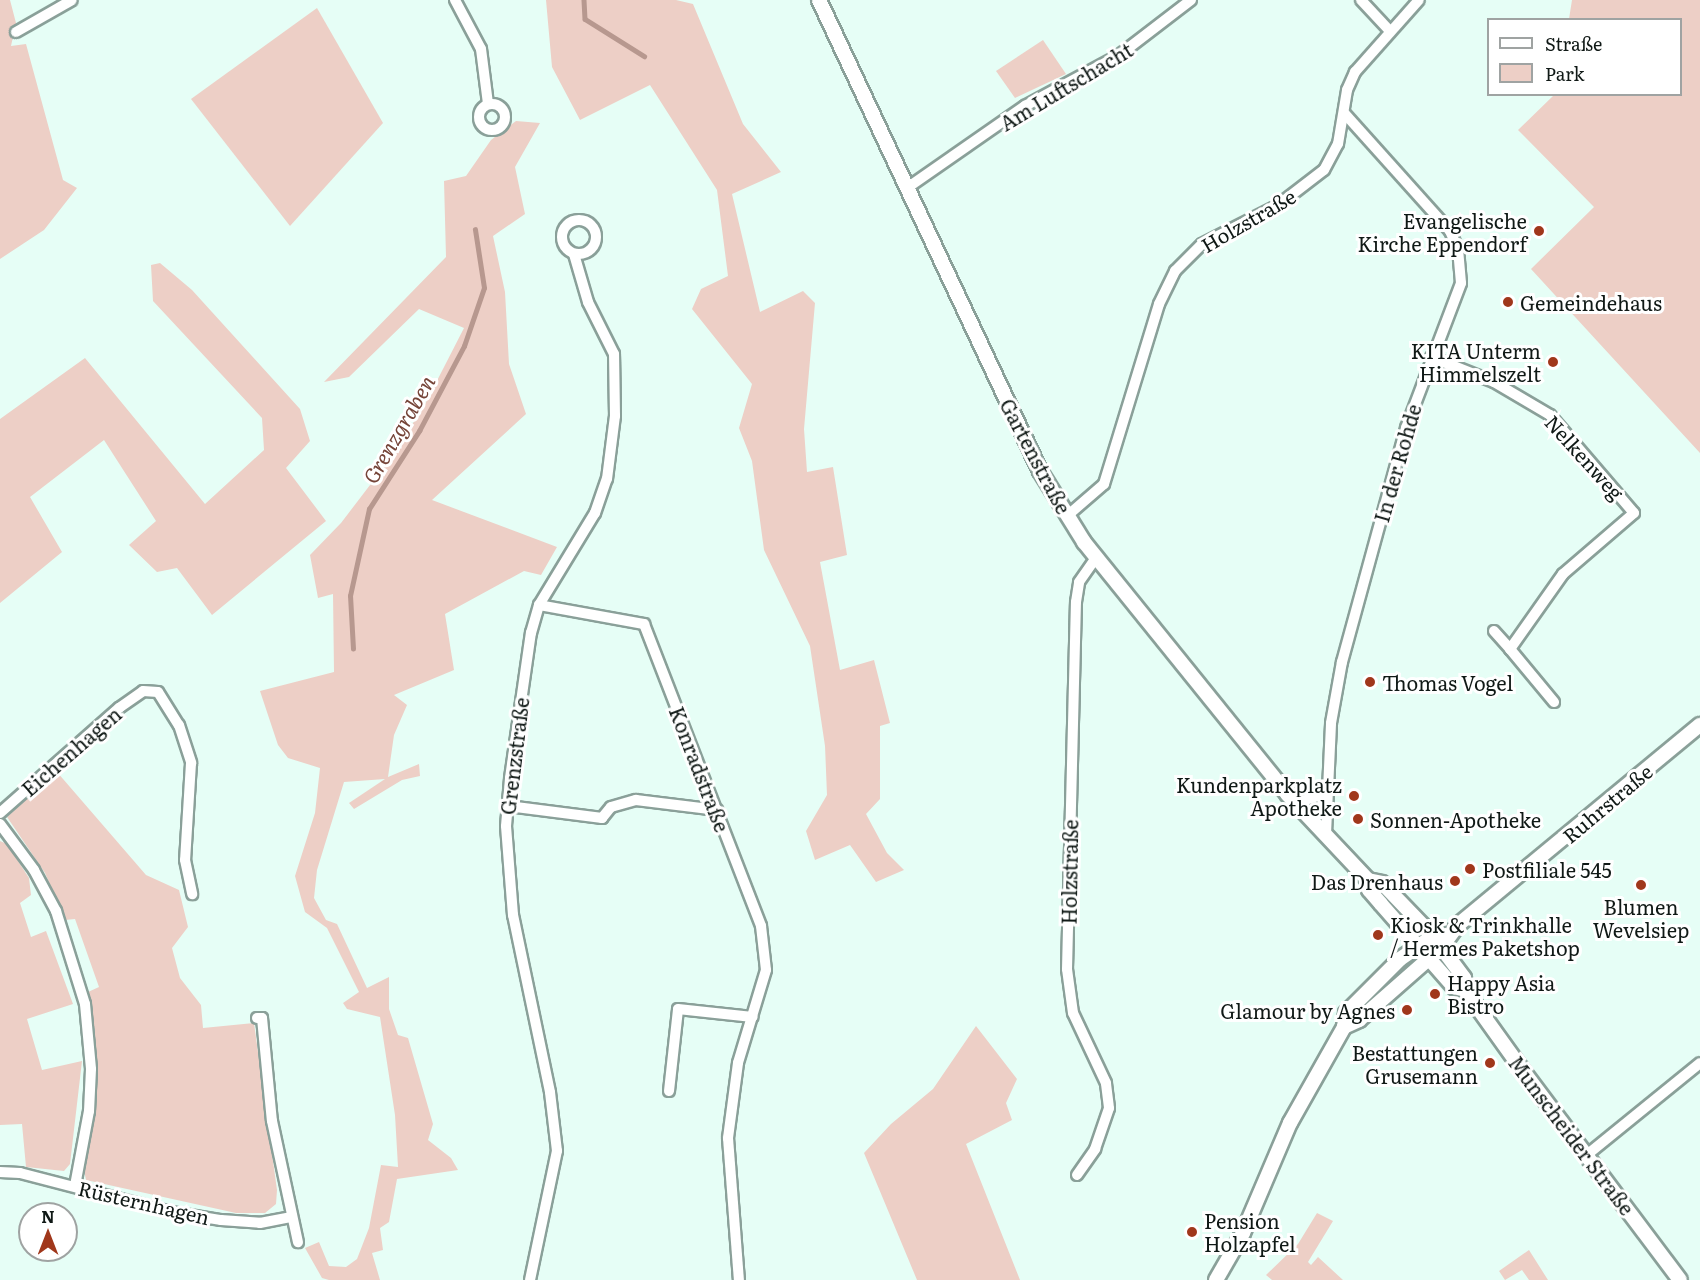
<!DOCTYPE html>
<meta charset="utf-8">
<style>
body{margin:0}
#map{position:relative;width:1700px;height:1280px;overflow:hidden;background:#e6fef6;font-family:Literata,serif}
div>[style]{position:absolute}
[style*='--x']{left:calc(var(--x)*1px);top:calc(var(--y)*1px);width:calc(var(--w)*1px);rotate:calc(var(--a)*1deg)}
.green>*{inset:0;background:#edcfc6}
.stream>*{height:4.5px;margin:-2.25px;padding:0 2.25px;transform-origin:2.25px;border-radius:2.25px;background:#b7988f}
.roads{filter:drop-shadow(2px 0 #8aa099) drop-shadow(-2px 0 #8aa099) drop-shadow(0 2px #8aa099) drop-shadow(0 -2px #8aa099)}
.minor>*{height:10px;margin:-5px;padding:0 5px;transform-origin:5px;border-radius:5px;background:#fff}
.minor>.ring{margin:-5px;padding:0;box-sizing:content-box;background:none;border:10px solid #fff;border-radius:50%}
.tertiary>*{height:14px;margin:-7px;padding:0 7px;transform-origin:7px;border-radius:7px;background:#fff}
.dots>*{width:16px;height:16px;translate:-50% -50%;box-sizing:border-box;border:3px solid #fff;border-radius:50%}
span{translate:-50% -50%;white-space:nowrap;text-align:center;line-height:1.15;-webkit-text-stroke:6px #fff;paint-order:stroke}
.street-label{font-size:20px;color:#101916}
.poi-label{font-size:20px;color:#101916}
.right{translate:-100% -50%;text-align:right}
.left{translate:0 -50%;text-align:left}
.water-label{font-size:21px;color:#754438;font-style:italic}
.legend{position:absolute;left:1487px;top:18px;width:195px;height:78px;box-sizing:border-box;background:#fff;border:2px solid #9fa3a2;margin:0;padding:8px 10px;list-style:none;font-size:18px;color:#101916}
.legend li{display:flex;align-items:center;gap:12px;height:30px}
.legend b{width:30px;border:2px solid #9fa3a2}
.north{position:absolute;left:18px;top:1202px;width:60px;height:60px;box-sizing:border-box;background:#fff;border:2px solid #9fa3a2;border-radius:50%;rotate:0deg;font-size:16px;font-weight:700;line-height:24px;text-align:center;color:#101916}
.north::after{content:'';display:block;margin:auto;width:21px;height:27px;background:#a0371b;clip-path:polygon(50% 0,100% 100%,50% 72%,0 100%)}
</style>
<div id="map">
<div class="green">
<i style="clip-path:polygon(0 0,10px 0,16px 23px,11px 46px,26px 44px,63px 180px,77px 188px,44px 230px,0 259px)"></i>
<i style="clip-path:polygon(546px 0,676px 0,693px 4px,743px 124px,781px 172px,732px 194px,760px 312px,803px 291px,815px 303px,804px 429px,807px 472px,833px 467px,847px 555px,820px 562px,840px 670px,874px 660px,890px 723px,880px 726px,880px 799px,866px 814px,887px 853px,904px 870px,876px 882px,850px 845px,815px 860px,806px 831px,827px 795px,825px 746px,810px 646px,764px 550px,752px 461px,739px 428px,752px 384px,692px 309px,701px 289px,728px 276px,717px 190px,650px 85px,580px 120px,552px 67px)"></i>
<i style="clip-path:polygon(1572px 0,1700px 0,1700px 453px,1531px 269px,1594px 207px,1518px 130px,1554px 95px,1680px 94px,1680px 20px,1569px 19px)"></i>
<i style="clip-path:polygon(317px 8px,383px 123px,290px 226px,191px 99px)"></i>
<i style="clip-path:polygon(1043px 40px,1066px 74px,1015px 98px,996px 71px)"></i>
<i style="clip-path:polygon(516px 121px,540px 123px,515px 167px,525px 214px,493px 236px,505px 292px,509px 364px,526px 414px,432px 500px,557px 547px,541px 575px,524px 571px,445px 614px,454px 670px,394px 695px,407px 705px,394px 735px,388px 777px,419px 764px,420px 776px,402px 780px,354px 809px,349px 803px,385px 779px,344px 782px,317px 870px,314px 898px,326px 920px,337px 924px,367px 988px,389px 977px,389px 1009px,398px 1035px,408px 1038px,433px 1124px,428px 1140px,451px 1158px,458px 1170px,397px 1179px,389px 1222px,380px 1228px,383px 1250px,372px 1253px,380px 1280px,329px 1280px,322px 1278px,305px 1248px,319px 1242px,329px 1266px,346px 1267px,357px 1259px,369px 1228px,381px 1165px,398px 1167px,395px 1115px,380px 1017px,347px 1009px,343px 1003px,359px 992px,327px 928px,305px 912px,295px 876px,315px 813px,320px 768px,288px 758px,278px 745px,260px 691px,334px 672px,333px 594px,318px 598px,310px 555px,341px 523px,383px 468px,423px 408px,464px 328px,419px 309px,349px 377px,324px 382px,446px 257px,444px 181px,466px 176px,491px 140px)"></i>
<i style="clip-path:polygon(160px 263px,192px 290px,300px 409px,310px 441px,286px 468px,326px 521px,212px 615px,177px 568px,157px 572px,129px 545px,156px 521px,104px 440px,30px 497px,62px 552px,0 603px,0 419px,85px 358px,205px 504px,264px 450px,262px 418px,153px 301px,151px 265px)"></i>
<i style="clip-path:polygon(57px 772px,146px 875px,179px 890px,188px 927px,172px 948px,180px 978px,201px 1005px,203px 1028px,254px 1023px,277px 1190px,276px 1204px,265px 1213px,236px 1213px,86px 1180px,84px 1170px,95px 1104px,95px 1032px,88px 992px,99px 987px,75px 919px,65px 920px,45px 873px,7px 817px)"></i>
<i style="clip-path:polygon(0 841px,7px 844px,29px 878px,31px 895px,20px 903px,31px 937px,46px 931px,73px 1004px,27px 1019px,42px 1070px,82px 1061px,70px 1164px,64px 1171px,26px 1167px,22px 1124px,0 1125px)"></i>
<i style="clip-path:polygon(976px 1026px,1017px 1079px,1006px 1103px,1012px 1120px,966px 1144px,1020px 1280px,917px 1280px,864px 1153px,891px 1124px,933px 1089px)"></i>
<i style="clip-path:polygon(1317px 1213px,1333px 1221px,1308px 1262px,1311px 1265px,1318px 1257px,1343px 1280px,1272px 1280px,1266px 1275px,1298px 1244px)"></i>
<i style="clip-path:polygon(1529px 1250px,1548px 1280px,1529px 1280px,1522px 1270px,1505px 1280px,1499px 1271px)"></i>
</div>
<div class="stream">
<i style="--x:584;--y:0;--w:19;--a:87"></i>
<i style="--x:585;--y:19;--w:70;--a:32.1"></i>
<i style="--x:353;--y:649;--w:53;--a:-93.2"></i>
<i style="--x:350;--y:596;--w:89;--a:-77.7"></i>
<i style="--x:369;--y:509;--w:93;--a:-57.3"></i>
<i style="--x:419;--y:431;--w:96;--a:-62.1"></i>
<i style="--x:464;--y:346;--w:61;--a:-71"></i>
<i style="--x:484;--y:288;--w:59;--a:-98.8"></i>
</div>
<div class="roads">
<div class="minor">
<i style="--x:455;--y:0;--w:55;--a:62"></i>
<i style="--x:481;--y:49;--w:55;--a:82.7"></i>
<i style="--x:1361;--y:0;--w:41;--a:47"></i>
<i style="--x:16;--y:32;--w:64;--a:-29.7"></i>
<i class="ring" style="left:479px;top:104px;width:16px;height:16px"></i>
<i style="--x:907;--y:188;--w:144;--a:-34.8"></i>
<i style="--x:1025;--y:106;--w:106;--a:-28.3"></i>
<i style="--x:1118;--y:56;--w:92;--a:-37.5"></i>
<i class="ring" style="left:562px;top:220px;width:24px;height:24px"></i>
<i style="--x:1431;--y:357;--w:68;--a:21.6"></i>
<i style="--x:1494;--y:382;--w:65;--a:30.5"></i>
<i style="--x:1550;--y:415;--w:129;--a:49.4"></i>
<i style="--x:1634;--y:513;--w:94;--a:139.3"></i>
<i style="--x:1563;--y:574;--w:92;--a:125.2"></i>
<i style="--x:1510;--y:649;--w:69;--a:50.3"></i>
<i style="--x:1067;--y:516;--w:49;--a:-40.9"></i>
<i style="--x:1104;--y:484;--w:188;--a:-73"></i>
<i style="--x:1159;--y:304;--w:37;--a:-64"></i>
<i style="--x:1175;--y:271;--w:38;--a:-45"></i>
<i style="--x:1202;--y:244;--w:84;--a:-26.9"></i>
<i style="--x:1277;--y:206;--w:59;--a:-37.5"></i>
<i style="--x:1324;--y:170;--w:30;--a:-62"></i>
<i style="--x:1338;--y:144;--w:55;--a:-80.5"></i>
<i style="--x:1347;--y:90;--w:20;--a:-66"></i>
<i style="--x:1355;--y:72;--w:96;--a:-48.4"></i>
<i style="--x:539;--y:605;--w:107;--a:10.3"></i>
<i style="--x:644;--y:624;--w:324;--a:68.8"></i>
<i style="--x:761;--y:926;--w:44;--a:83.5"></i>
<i style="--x:766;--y:970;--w:97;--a:106.8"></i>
<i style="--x:738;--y:1063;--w:76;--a:97.6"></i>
<i style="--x:728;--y:1138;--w:142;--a:85.6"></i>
<i style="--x:1494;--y:631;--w:24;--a:48"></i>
<i style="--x:1296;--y:803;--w:23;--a:-18"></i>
<i style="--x:1318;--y:796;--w:13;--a:-48"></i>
<i style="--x:508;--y:806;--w:95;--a:7.3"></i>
<i style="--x:602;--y:818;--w:14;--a:-51"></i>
<i style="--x:611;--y:807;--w:26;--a:-16"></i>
<i style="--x:636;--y:800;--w:82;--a:7"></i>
<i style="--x:0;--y:813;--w:159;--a:-41.4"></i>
<i style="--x:119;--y:708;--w:29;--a:-35"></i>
<i style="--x:143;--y:691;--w:15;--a:4"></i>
<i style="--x:158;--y:692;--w:39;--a:58"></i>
<i style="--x:179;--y:725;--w:40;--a:72"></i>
<i style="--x:191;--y:763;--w:97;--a:93.5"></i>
<i style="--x:185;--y:860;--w:35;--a:78"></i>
<i style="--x:0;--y:824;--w:57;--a:53.5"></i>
<i style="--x:34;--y:870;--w:47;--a:61.8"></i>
<i style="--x:56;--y:911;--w:97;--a:72.7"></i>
<i style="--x:85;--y:1004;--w:65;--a:84.7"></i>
<i style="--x:91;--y:1069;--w:42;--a:92.7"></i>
<i style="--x:89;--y:1111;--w:76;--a:100.6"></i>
<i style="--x:1326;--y:834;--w:111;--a:-87.4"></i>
<i style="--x:1331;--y:723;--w:62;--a:-79.8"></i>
<i style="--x:1342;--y:662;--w:243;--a:-74.7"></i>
<i style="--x:1406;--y:428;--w:155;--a:-69.2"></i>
<i style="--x:1461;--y:283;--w:34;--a:-95"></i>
<i style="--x:1458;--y:249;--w:20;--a:-114"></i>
<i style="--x:1450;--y:231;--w:157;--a:-131.9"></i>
<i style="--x:257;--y:1018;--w:5;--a:0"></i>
<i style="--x:262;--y:1018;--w:103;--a:84.5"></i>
<i style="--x:272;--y:1121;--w:124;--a:77.9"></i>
<i style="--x:669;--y:1091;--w:82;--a:-83.7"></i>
<i style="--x:678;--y:1009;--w:75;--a:6.1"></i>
<i style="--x:1588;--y:1154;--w:144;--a:-39.1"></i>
<i style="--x:0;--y:1172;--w:20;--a:3"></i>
<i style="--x:20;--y:1173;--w:156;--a:14.5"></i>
<i style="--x:171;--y:1212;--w:51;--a:9.1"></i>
<i style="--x:221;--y:1220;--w:39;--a:4"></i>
<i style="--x:260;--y:1223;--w:31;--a:-11"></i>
<i style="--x:1077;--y:1175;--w:32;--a:-55"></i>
<i style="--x:1095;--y:1149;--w:43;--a:-71.1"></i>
<i style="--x:1109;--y:1108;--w:25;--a:-97"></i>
<i style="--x:1106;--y:1083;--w:77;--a:-115.2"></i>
<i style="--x:1073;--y:1013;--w:44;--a:-97.8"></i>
<i style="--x:1067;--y:969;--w:367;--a:-88.6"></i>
<i style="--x:1076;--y:602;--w:20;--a:-81"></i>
<i style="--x:1079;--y:582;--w:29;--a:-55"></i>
<i style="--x:530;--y:1280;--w:132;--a:-78.2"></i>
<i style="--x:557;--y:1151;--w:59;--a:-96.8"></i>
<i style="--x:550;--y:1092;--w:181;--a:-101.8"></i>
<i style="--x:513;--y:915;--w:89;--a:-94.5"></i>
<i style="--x:506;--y:826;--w:48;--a:-85.2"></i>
<i style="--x:510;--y:778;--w:147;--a:-81.8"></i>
<i style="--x:531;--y:633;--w:29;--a:-74"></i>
<i style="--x:539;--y:605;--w:108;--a:-58.7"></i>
<i style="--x:595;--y:513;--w:36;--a:-71"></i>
<i style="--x:607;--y:479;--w:64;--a:-82.8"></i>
<i style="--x:615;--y:416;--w:62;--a:-90.9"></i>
<i style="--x:614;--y:354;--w:58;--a:-116.6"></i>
<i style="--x:588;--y:302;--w:50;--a:-106.3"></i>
</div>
<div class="tertiary">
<i style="--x:819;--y:0;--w:520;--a:64.86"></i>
<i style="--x:1040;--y:471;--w:84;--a:58.2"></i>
<i style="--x:1084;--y:542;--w:324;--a:51.1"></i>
<i style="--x:1287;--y:794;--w:118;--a:46.7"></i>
<i style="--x:1368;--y:880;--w:14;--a:12"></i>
<i style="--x:1382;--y:883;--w:72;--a:46.1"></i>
<i style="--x:1432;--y:935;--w:54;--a:53.3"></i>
<i style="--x:1464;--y:978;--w:12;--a:85"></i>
<i style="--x:1465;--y:990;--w:100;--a:54.4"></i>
<i style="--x:1523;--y:1071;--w:261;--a:53.1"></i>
<i style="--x:1368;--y:880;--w:10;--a:84"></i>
<i style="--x:1369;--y:890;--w:18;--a:49"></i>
<i style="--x:1381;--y:904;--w:111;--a:48.7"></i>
<i style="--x:1454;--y:987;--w:11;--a:15"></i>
<i style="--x:1344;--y:1027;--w:17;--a:-25"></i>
<i style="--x:1359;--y:1020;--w:109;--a:-41.3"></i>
<i style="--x:1441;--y:948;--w:29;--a:-54"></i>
<i style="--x:1458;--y:925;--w:314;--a:-39.6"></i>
<i style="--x:1216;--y:1280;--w:54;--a:-60.1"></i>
<i style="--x:1243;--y:1233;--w:120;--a:-66.9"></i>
<i style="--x:1290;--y:1123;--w:110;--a:-60.6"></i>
<i style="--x:1344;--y:1027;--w:14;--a:-82"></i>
<i style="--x:1346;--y:1013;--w:76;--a:-45"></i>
<i style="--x:1400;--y:959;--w:47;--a:-34.7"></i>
</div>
</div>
<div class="dots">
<i style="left:1539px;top:231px;background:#a0371b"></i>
<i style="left:1508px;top:302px;background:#a0371b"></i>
<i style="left:1553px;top:362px;background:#a0371b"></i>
<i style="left:1370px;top:682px;background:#a0371b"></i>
<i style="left:1354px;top:796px;background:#a0371b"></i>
<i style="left:1358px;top:819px;background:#a0371b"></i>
<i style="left:1470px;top:869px;background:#a0371b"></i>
<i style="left:1455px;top:881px;background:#a0371b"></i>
<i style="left:1641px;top:885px;background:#a0371b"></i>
<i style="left:1378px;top:935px;background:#a0371b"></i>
<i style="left:1435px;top:994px;background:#a0371b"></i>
<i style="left:1407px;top:1010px;background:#a0371b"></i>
<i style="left:1490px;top:1063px;background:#a0371b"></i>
<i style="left:1192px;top:1232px;background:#a0371b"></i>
</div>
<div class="street-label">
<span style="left:1066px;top:86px;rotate:-31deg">Am Luftschacht</span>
<span style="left:1248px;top:220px;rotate:-30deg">Holzstraße</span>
<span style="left:1036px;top:456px;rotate:62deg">Gartenstraße</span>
<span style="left:1585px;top:457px;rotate:48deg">Nelkenweg</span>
<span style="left:1397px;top:463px;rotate:-74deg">In der Rohde</span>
<span style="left:71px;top:751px;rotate:-41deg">Eichenhagen</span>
<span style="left:514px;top:756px;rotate:-83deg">Grenzstraße</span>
<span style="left:700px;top:769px;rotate:69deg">Konradstraße</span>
<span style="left:1607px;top:803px;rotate:-40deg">Ruhrstraße</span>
<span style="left:1069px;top:872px;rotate:-89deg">Holzstraße</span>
<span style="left:1572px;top:1135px;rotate:53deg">Munscheider Straße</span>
<span style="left:144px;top:1202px;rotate:13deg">Rüsternhagen</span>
</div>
<div class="poi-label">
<span class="right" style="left:1527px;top:232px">Evangelische<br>Kirche Eppendorf</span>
<span class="left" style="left:1520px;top:302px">Gemeindehaus</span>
<span class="right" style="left:1541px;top:362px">KITA Unterm<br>Himmelszelt</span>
<span class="left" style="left:1382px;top:682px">Thomas Vogel</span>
<span class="right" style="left:1342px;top:796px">Kundenparkplatz<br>Apotheke</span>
<span class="left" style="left:1370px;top:819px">Sonnen-Apotheke</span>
<span class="left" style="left:1482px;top:869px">Postfiliale 545</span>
<span class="right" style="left:1443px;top:881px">Das Drenhaus</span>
<span style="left:1641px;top:918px">Blumen<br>Wevelsiep</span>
<span class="left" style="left:1390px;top:936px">Kiosk &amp; Trinkhalle<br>/ Hermes Paketshop</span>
<span class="left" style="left:1447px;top:994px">Happy Asia<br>Bistro</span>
<span class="right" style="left:1395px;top:1010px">Glamour by Agnes</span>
<span class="right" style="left:1478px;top:1064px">Bestattungen<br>Grusemann</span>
<span class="left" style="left:1204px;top:1232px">Pension<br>Holzapfel</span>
</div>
<div class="water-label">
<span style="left:398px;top:429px;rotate:-60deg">Grenzgraben</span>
</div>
<ul class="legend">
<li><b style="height:8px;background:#fff"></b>Straße</li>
<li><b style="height:16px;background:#edcfc6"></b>Park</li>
</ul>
<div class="north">N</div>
</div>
